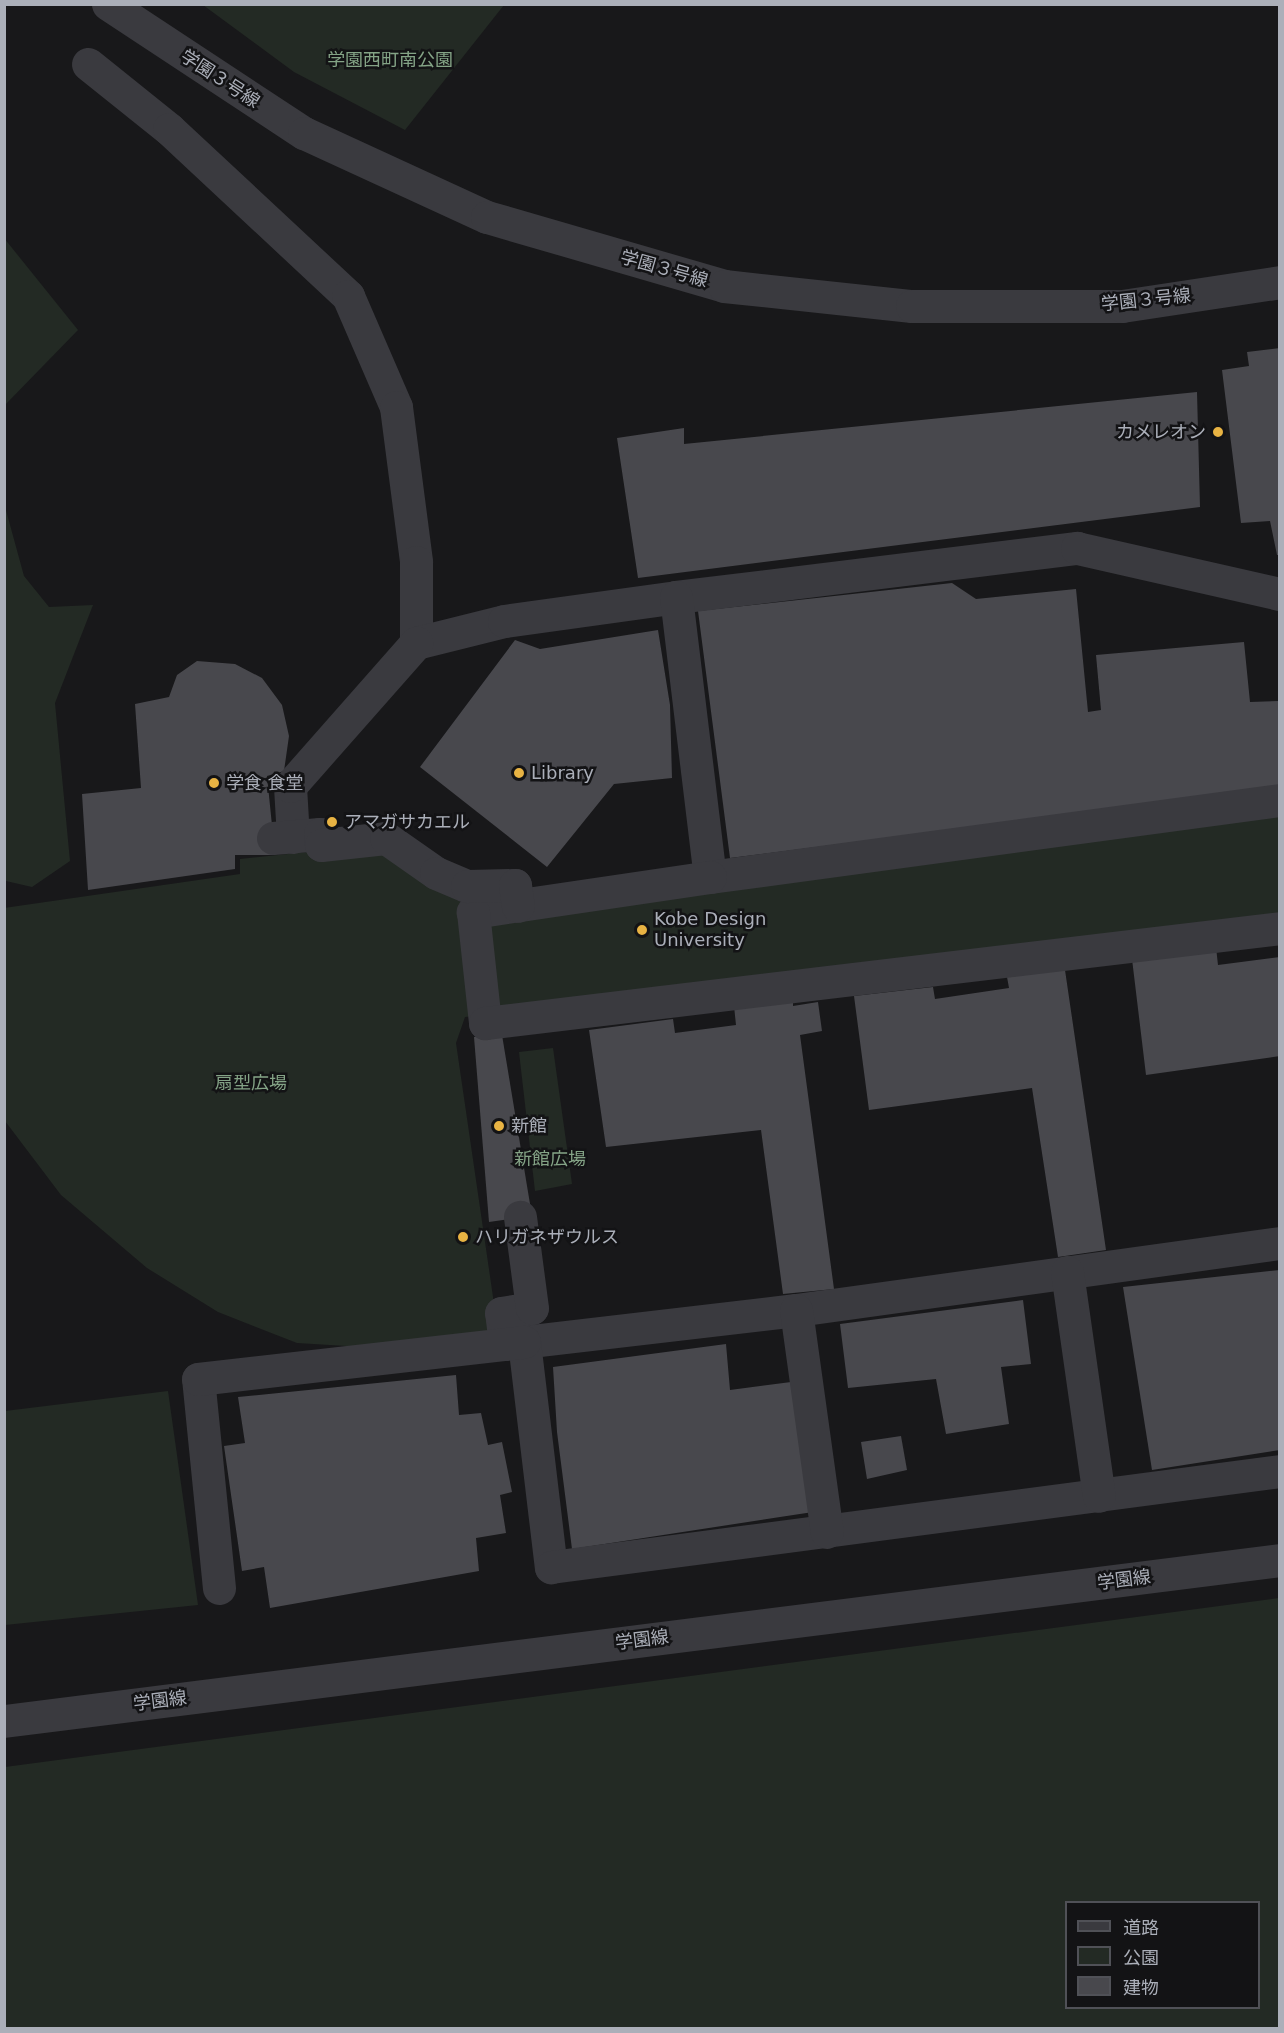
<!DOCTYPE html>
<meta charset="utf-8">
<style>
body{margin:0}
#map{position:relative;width:1284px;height:2033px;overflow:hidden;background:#18181a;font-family:"DejaVu Sans","Noto Sans JP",sans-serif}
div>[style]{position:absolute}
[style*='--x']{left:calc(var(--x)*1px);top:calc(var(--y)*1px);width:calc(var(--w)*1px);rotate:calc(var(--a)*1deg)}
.green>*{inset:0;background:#232a24}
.building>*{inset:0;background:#48484d}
.minor>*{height:33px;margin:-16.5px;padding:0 16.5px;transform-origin:16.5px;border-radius:16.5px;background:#3a3a3f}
.dots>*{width:16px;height:16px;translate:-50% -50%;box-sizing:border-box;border:3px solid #131315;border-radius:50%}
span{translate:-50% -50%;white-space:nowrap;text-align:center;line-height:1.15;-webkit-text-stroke:5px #131315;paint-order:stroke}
.park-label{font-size:18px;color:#84a386}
.street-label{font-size:18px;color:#abafb9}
.poi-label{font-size:18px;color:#abafb9}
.right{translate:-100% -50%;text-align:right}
.left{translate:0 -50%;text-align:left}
.frame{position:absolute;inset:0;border:6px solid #abafb9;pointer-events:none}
.legend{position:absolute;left:1065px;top:1901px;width:195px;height:108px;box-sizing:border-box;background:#131315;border:2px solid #505157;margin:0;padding:8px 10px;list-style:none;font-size:18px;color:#abafb9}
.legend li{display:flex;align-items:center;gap:12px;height:30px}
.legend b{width:30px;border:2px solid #505157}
</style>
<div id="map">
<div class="green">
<i style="clip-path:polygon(203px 5px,504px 5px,405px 130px,294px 72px)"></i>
<i style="clip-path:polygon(4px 238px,78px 330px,5px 405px,4px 405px)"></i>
<i style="clip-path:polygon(4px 503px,24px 576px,49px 607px,93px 605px,55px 703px,70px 861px,32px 887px,6px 881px,5px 877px)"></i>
<i style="clip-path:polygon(1279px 799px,1279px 928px,485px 1023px,473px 912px)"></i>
<i style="clip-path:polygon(385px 844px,460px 898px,475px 1016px,465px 1017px,456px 1043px,499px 1338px,363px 1347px,297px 1343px,218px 1312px,147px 1268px,61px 1195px,5px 1121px,4px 908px,240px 874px,240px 859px)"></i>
<i style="clip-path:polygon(553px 1048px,572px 1184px,535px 1191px,519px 1052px)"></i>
<i style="clip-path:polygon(168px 1391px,198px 1605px,5px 1625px,5px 1411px)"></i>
<i style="clip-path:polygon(evenodd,1279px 1598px,1279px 2028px,5px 2028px,5px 1767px,1279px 1598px,1258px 1902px,1258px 2008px,1066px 2008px,1066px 1902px,1258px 1902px)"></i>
</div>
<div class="building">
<i style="clip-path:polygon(1280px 348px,1280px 555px,1277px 555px,1270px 521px,1241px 523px,1222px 370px,1249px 366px,1247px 352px)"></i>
<i style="clip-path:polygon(1197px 392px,1200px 507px,638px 578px,617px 438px,684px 428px,684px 444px)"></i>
<i style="clip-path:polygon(952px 583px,976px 599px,1076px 589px,1088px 712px,1101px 710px,1096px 655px,1244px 642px,1250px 702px,1279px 701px,1280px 788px,730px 858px,698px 611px)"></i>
<i style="clip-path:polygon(658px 630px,670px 705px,672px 778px,614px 784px,547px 867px,420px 767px,515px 640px,540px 649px)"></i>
<i style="clip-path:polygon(197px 661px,235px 664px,262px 678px,282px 705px,289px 736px,284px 771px,267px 776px,275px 855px,235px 855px,235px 869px,88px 890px,82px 794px,141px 788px,135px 704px,169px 697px,177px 675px)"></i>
<i style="clip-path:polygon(1216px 947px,1218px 965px,1280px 957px,1280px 1056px,1146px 1075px,1132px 959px)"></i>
<i style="clip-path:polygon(1065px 970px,1106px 1250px,1058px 1257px,1032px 1088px,869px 1110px,854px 996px,933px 987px,935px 999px,1009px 988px,1007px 977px)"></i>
<i style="clip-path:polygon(793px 1000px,793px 1006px,818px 1002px,822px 1031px,800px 1035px,834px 1289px,783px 1294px,761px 1130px,606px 1147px,589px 1030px,673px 1019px,675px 1033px,736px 1025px,734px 1006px)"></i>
<i style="clip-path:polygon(502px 1035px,532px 1216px,489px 1222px,474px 1037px)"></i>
<i style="clip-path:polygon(1280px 1270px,1280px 1450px,1152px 1470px,1123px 1287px)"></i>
<i style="clip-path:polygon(1023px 1300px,1031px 1364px,1001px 1367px,1009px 1424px,946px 1434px,936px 1379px,848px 1388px,840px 1324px)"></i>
<i style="clip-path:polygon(726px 1344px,730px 1390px,791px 1382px,813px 1512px,572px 1549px,557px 1432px,553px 1367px)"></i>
<i style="clip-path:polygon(456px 1375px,459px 1415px,481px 1413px,488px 1445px,502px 1442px,512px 1492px,500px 1495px,506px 1533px,476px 1538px,479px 1571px,270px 1608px,264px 1567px,242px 1571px,224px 1446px,245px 1443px,238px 1397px)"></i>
<i style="clip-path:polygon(901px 1436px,907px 1470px,867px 1479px,861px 1442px)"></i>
</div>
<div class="minor">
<i style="--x:108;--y:4;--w:235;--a:33.4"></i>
<i style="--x:304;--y:133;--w:201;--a:24.7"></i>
<i style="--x:487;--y:217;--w:247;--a:16.2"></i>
<i style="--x:724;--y:286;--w:189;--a:6.1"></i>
<i style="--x:912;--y:306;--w:210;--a:0"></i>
<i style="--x:1122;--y:306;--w:160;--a:-8.6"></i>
<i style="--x:88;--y:64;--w:104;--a:38.7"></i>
<i style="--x:169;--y:129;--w:245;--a:43"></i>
<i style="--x:348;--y:296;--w:121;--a:66.6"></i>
<i style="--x:396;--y:407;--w:156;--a:82.6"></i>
<i style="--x:416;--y:562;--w:81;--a:90"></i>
<i style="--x:416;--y:643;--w:91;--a:-14"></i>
<i style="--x:504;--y:621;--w:174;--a:-7.9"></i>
<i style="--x:676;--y:597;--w:404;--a:-7"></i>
<i style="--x:1077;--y:548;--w:208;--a:12.8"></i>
<i style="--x:676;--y:597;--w:282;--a:83.1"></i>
<i style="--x:1280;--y:800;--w:575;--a:172.31"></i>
<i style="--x:710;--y:877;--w:240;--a:171.6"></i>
<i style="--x:473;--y:912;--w:112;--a:83.8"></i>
<i style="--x:485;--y:1023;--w:801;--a:-6.81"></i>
<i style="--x:293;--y:837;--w:51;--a:-93.4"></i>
<i style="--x:290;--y:786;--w:191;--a:-48.6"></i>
<i style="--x:273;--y:838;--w:47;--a:-4.9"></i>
<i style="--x:320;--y:834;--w:11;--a:85"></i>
<i style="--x:321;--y:845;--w:65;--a:-6.1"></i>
<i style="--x:386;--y:838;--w:61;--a:35"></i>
<i style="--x:436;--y:873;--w:34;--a:23"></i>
<i style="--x:467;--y:886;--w:48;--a:-1.2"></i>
<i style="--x:515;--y:885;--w:21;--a:82"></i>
<i style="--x:1280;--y:1243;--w:489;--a:172.1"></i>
<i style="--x:796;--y:1310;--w:274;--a:173.3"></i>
<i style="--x:524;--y:1342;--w:227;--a:83.2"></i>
<i style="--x:551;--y:1567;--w:735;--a:-7.5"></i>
<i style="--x:1067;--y:1272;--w:226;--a:81.9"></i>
<i style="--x:796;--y:1310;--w:224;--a:82.1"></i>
<i style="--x:505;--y:1344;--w:31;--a:-97"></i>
<i style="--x:501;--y:1313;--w:31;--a:-9"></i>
<i style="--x:532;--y:1308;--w:92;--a:-97.5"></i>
<i style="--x:219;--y:1588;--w:210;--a:-95.7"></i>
<i style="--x:198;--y:1379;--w:328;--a:-6.5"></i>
<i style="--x:4;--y:1721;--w:1286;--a:-7.19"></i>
</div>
<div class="dots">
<i style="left:1218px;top:432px;background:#e8b343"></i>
<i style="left:519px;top:773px;background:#e8b343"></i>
<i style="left:214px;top:783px;background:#e8b343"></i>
<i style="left:332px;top:822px;background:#e8b343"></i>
<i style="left:642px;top:930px;background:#e8b343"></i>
<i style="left:499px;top:1126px;background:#e8b343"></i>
<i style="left:463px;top:1237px;background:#e8b343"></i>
</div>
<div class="park-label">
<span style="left:390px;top:60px">学園西町南公園</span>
<span style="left:251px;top:1083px">扇型広場</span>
<span style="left:550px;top:1159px">新館広場</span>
</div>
<div class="street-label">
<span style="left:220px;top:79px;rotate:33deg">学園３号線</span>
<span style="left:664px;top:269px;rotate:16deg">学園３号線</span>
<span style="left:1146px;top:300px;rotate:-6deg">学園３号線</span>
<span style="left:1124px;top:1580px;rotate:-7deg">学園線</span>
<span style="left:642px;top:1640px;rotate:-7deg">学園線</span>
<span style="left:160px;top:1701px;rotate:-7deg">学園線</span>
</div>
<div class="poi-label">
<span class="right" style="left:1206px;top:432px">カメレオン</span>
<span class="left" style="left:531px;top:773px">Library</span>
<span class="left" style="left:226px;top:783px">学食 食堂</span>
<span class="left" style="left:344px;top:822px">アマガサカエル</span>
<span class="left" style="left:654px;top:930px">Kobe Design<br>University</span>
<span class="left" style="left:511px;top:1126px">新館</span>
<span class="left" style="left:475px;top:1237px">ハリガネザウルス</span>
</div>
<div class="frame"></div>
<ul class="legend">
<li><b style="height:8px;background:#3a3a3f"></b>道路</li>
<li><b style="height:16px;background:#232a24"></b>公園</li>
<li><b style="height:16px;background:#48484d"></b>建物</li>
</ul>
</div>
